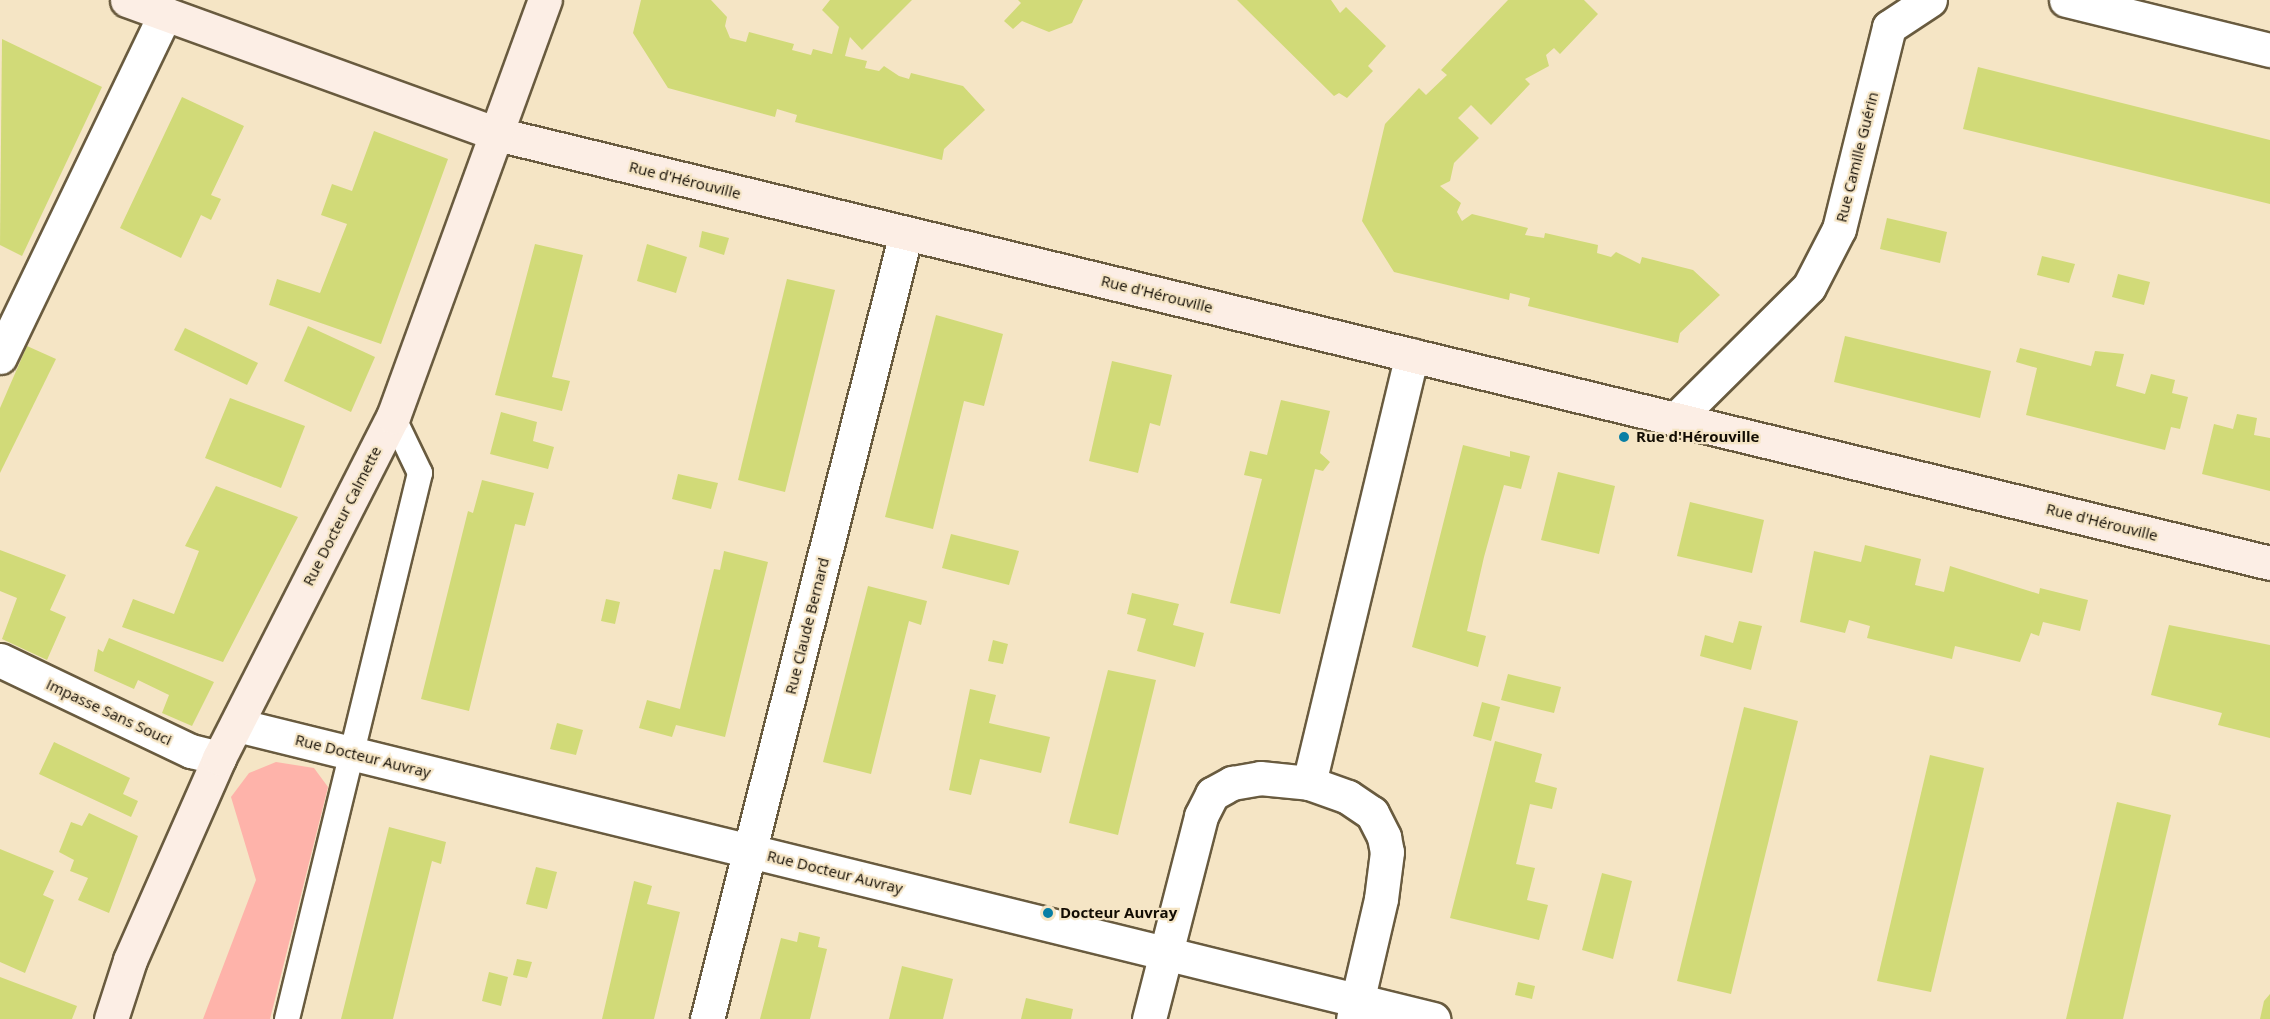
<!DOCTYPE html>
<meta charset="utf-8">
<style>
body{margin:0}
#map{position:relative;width:2270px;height:1019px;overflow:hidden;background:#f5e5c5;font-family:"Open Sans",sans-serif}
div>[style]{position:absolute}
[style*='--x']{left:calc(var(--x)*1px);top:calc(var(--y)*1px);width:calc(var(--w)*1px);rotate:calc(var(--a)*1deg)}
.green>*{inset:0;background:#feb3aa}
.building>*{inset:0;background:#d1da78}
.roads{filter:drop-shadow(2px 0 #695b3f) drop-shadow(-2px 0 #695b3f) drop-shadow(0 2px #695b3f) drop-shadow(0 -2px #695b3f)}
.lane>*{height:24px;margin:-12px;padding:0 12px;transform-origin:12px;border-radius:12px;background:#fff}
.street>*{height:33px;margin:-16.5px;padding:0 16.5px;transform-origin:16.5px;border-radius:16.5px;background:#fff}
.secondary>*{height:33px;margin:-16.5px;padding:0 16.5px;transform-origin:16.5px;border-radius:16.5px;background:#fceee5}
.dots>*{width:16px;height:16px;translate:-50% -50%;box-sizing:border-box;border:3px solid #f5e5c5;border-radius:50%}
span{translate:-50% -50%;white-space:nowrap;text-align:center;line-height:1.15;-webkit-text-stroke:4.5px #f5e5c5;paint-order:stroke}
.street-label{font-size:15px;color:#120c03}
.poi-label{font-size:15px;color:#120c03;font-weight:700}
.left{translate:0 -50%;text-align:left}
</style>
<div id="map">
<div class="green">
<i style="clip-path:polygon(276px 762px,314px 768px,328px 787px,270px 1019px,203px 1019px,256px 880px,231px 797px,249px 773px)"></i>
</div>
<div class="building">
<i style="clip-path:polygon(641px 0,711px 0,727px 17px,725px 26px,730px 38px,746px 42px,749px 32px,794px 44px,792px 50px,811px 55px,813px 49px,832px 54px,839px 27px,822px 10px,830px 0,912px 0,862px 50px,850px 37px,845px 56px,867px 61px,865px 68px,879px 71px,884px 66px,899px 76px,909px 79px,911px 73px,963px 86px,985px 110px,944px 149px,942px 160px,795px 122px,797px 115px,777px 109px,775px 117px,668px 88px,633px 33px)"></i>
<i style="clip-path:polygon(1018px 0,1083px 0,1072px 23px,1049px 32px,1022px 21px,1013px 29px,1004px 21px,1021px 3px)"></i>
<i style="clip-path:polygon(1237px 0,1331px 0,1340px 13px,1346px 7px,1386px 46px,1368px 66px,1373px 71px,1347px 98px,1339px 93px,1334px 96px)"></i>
<i style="clip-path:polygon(1508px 0,1584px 0,1598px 14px,1560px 54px,1554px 48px,1546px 55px,1549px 66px,1525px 79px,1530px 84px,1491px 125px,1471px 105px,1458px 118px,1479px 138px,1454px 163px,1450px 181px,1440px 186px,1461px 203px,1457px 212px,1462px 221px,1472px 214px,1528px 228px,1525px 235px,1544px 238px,1545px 233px,1598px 245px,1597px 253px,1611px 257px,1616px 252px,1640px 264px,1642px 257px,1693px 270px,1720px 295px,1680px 333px,1678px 343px,1528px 306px,1530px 298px,1510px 293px,1509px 300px,1394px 272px,1362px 221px,1385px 124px,1419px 88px,1426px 95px,1447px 75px,1441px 70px)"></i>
<i style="clip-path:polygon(2px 39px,102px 87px,22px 256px,0 245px)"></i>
<i style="clip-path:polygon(1978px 67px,2270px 140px,2270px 204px,1963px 129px)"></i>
<i style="clip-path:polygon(182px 97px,244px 126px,211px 195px,221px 199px,211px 220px,201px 215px,181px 258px,120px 228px)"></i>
<i style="clip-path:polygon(374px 131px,448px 159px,381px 344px,269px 305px,277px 279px,320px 293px,347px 224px,321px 215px,332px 184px,352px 191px)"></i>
<i style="clip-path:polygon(1887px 218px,1947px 232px,1940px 263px,1880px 249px)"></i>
<i style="clip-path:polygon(702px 231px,729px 238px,724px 255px,699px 247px)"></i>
<i style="clip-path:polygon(535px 244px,583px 255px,552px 377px,570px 381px,562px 411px,495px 395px)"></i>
<i style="clip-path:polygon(647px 244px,687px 257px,676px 293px,637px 281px)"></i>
<i style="clip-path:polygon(2042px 256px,2075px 264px,2069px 283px,2037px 275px)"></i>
<i style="clip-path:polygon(2118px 274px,2150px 282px,2144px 305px,2112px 297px)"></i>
<i style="clip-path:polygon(787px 279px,835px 290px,785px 492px,738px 480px)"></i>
<i style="clip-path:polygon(936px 315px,1003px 334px,984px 406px,964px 401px,933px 529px,885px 517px)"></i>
<i style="clip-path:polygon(308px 326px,375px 357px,351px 412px,284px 381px)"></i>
<i style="clip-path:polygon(185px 328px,258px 363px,247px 385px,174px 350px)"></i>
<i style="clip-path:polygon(1845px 336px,1991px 371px,1980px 418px,1834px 382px)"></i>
<i style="clip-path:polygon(27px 346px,56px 359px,0 473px,0 408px)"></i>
<i style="clip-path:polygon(2020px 348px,2091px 366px,2095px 351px,2124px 354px,2116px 386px,2145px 394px,2151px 374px,2175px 380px,2172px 393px,2188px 397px,2180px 429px,2171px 427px,2165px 450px,2026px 415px,2037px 368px,2016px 362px)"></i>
<i style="clip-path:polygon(1112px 361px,1172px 375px,1160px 426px,1150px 423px,1138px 473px,1089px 461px)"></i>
<i style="clip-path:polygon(230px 398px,305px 426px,281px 488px,205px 458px)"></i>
<i style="clip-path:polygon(1281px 400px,1330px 411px,1320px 453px,1330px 462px,1323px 471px,1315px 469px,1280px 614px,1230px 603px,1262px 479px,1244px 475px,1250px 451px,1267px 455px)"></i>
<i style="clip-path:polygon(501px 412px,537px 422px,533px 441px,554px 447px,548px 469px,490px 454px)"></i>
<i style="clip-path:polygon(2237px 414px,2257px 418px,2254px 435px,2270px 438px,2270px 491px,2202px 474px,2214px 424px,2233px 429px)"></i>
<i style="clip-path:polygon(1463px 445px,1510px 457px,1510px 451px,1530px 456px,1521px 489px,1504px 485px,1484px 557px,1467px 631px,1486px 636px,1478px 667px,1412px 647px)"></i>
<i style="clip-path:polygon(1558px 472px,1615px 486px,1599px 554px,1541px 540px)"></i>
<i style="clip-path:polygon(678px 474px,718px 483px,711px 509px,672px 499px)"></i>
<i style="clip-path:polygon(482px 480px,534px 493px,525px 526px,515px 524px,469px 711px,421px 699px,468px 511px,473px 513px)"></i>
<i style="clip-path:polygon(216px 486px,298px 517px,223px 662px,122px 627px,133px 599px,174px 614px,199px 551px,185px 546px)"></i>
<i style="clip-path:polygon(1690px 502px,1764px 520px,1752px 573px,1677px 556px)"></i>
<i style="clip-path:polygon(951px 534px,1019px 551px,1009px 585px,942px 568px)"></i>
<i style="clip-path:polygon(1865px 545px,1921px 559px,1915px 585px,1944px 592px,1950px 566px,2039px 594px,2040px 588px,2088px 600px,2080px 631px,2043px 622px,2039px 636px,2031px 633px,2020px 662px,1955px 646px,1952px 659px,1867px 638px,1870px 626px,1849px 620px,1845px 633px,1800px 622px,1814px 551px,1861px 562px)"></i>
<i style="clip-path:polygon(0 550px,66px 575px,50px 610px,66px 617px,47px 660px,2px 639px,17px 598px,0 591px)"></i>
<i style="clip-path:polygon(724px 551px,768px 562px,725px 737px,676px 725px,672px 737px,639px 728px,647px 700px,680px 709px,714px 569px,720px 570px)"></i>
<i style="clip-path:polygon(868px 586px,927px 601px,921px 625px,909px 621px,871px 774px,823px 762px)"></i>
<i style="clip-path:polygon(1132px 593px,1179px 604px,1173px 625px,1204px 633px,1195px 667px,1137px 651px,1146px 619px,1127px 614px)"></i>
<i style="clip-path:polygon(606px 599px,620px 602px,615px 624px,601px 621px)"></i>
<i style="clip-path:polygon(1739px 621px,1762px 626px,1751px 670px,1700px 656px,1705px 635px,1733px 643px)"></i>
<i style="clip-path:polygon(2169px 625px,2270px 645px,2270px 738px,2218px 725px,2222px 713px,2151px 695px)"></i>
<i style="clip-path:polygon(109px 638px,214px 682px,192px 726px,162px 713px,169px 695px,138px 680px,134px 689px,94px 671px,98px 649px,103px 652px)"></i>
<i style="clip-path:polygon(993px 640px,1008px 644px,1003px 664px,988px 661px)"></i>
<i style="clip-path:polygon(1108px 670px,1156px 680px,1118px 835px,1069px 823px)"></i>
<i style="clip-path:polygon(1508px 674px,1561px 687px,1554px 713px,1501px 700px)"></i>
<i style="clip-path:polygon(970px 689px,996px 695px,989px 723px,1050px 737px,1041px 773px,980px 759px,971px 795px,949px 790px)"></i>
<i style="clip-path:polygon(1482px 702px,1500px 707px,1491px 741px,1473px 736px)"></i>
<i style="clip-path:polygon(1744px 707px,1798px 721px,1731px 994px,1677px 981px)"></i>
<i style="clip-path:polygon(557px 723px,583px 730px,576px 755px,550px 749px)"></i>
<i style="clip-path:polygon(1495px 741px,1542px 754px,1535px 782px,1557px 788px,1552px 809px,1530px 804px,1516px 864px,1535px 868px,1527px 900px,1548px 905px,1539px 940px,1450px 918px)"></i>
<i style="clip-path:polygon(54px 742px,130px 778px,123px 794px,138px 801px,131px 817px,39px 774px)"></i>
<i style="clip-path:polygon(1930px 755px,1984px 768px,1931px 992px,1877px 981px)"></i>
<i style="clip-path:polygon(2117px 802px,2171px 815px,2123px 1019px,2066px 1019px)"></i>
<i style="clip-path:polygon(89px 813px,138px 836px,109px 913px,78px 900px,88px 878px,70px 871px,74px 860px,59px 852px,71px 822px,82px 826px)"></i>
<i style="clip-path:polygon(389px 827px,446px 842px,441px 864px,432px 861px,393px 1019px,341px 1019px)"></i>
<i style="clip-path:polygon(0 849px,54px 871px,43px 895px,54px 900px,25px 973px,0 962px)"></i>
<i style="clip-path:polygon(536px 867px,557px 872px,547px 909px,526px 904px)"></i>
<i style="clip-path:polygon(1602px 873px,1632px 881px,1613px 959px,1582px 950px)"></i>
<i style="clip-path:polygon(634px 881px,652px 886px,647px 904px,680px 912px,654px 1019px,602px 1019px)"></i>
<i style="clip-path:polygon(799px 932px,820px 937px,818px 947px,827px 949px,810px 1019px,760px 1019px,781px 938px,797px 942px)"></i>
<i style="clip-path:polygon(517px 959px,532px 962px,527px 978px,513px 975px)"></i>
<i style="clip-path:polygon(902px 966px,953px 979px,943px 1019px,889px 1019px)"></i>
<i style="clip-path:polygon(489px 972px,508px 977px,501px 1006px,482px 1001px)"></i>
<i style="clip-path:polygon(0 977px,77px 1006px,72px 1019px,0 1019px)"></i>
<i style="clip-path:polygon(1518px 982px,1535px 986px,1532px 999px,1515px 995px)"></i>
<i style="clip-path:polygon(2270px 994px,2270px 1019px,2260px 1019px,2264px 1001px)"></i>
<i style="clip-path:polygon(1026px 998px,1073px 1009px,1071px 1019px,1021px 1019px)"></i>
</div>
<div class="roads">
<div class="lane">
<i style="--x:287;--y:1019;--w:562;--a:-76.31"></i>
<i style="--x:420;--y:473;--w:62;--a:-115.7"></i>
</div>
<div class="street">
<i style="--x:2066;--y:0;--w:210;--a:13.8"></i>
<i style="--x:0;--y:357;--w:381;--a:-64.3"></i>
<i style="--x:1676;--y:419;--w:187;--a:-44.8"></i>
<i style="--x:1809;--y:287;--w:65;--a:-62.7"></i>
<i style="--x:1839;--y:229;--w:208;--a:-76.1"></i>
<i style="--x:1889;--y:27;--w:49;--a:-33.4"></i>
<i style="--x:0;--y:660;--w:212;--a:25.5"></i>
<i style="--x:191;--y:751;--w:29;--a:14"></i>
<i style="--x:237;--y:725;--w:1232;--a:13.81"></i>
<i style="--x:1309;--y:783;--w:440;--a:-76.5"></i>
<i style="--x:707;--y:1019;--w:811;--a:-75.79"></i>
<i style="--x:1149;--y:1019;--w:210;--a:-75.6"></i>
<i style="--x:1201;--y:816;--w:25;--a:-63"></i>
<i style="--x:1212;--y:794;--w:23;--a:-29"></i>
<i style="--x:1232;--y:783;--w:28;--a:-10"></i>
<i style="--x:1260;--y:778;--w:49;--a:5.8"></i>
<i style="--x:1309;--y:783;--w:41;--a:19.7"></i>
<i style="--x:1348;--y:797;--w:29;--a:34"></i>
<i style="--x:1372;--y:813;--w:27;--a:63"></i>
<i style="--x:1384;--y:837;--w:15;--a:79"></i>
<i style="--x:1387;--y:852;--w:47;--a:97.3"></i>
<i style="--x:1381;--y:899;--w:123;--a:103.1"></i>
</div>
<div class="secondary">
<i style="--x:127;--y:0;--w:394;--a:19.9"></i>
<i style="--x:497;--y:134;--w:1824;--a:13.6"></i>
<i style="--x:111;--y:1019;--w:62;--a:-72.1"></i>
<i style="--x:130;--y:960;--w:221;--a:-66.2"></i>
<i style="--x:219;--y:758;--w:383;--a:-63"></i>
<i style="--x:393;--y:417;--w:444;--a:-70"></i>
</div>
</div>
<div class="dots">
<i style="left:1624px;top:437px;background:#077ea5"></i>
<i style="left:1048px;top:913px;background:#077ea5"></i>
</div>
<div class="street-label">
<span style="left:1857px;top:157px;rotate:-76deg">Rue Camille Guérin</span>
<span style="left:685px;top:180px;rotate:14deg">Rue d'Hérouville</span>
<span style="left:1157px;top:294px;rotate:14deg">Rue d'Hérouville</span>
<span style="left:342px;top:516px;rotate:-63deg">Rue Docteur Calmette</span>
<span style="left:2102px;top:522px;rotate:14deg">Rue d'Hérouville</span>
<span style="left:807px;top:626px;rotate:-76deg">Rue Claude Bernard</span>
<span style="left:109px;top:712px;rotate:25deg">Impasse Sans Souci</span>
<span style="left:363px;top:756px;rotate:14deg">Rue Docteur Auvray</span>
<span style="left:835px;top:872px;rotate:14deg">Rue Docteur Auvray</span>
</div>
<div class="poi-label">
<span class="left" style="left:1636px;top:437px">Rue d'Hérouville</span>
<span class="left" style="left:1060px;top:913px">Docteur Auvray</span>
</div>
</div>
